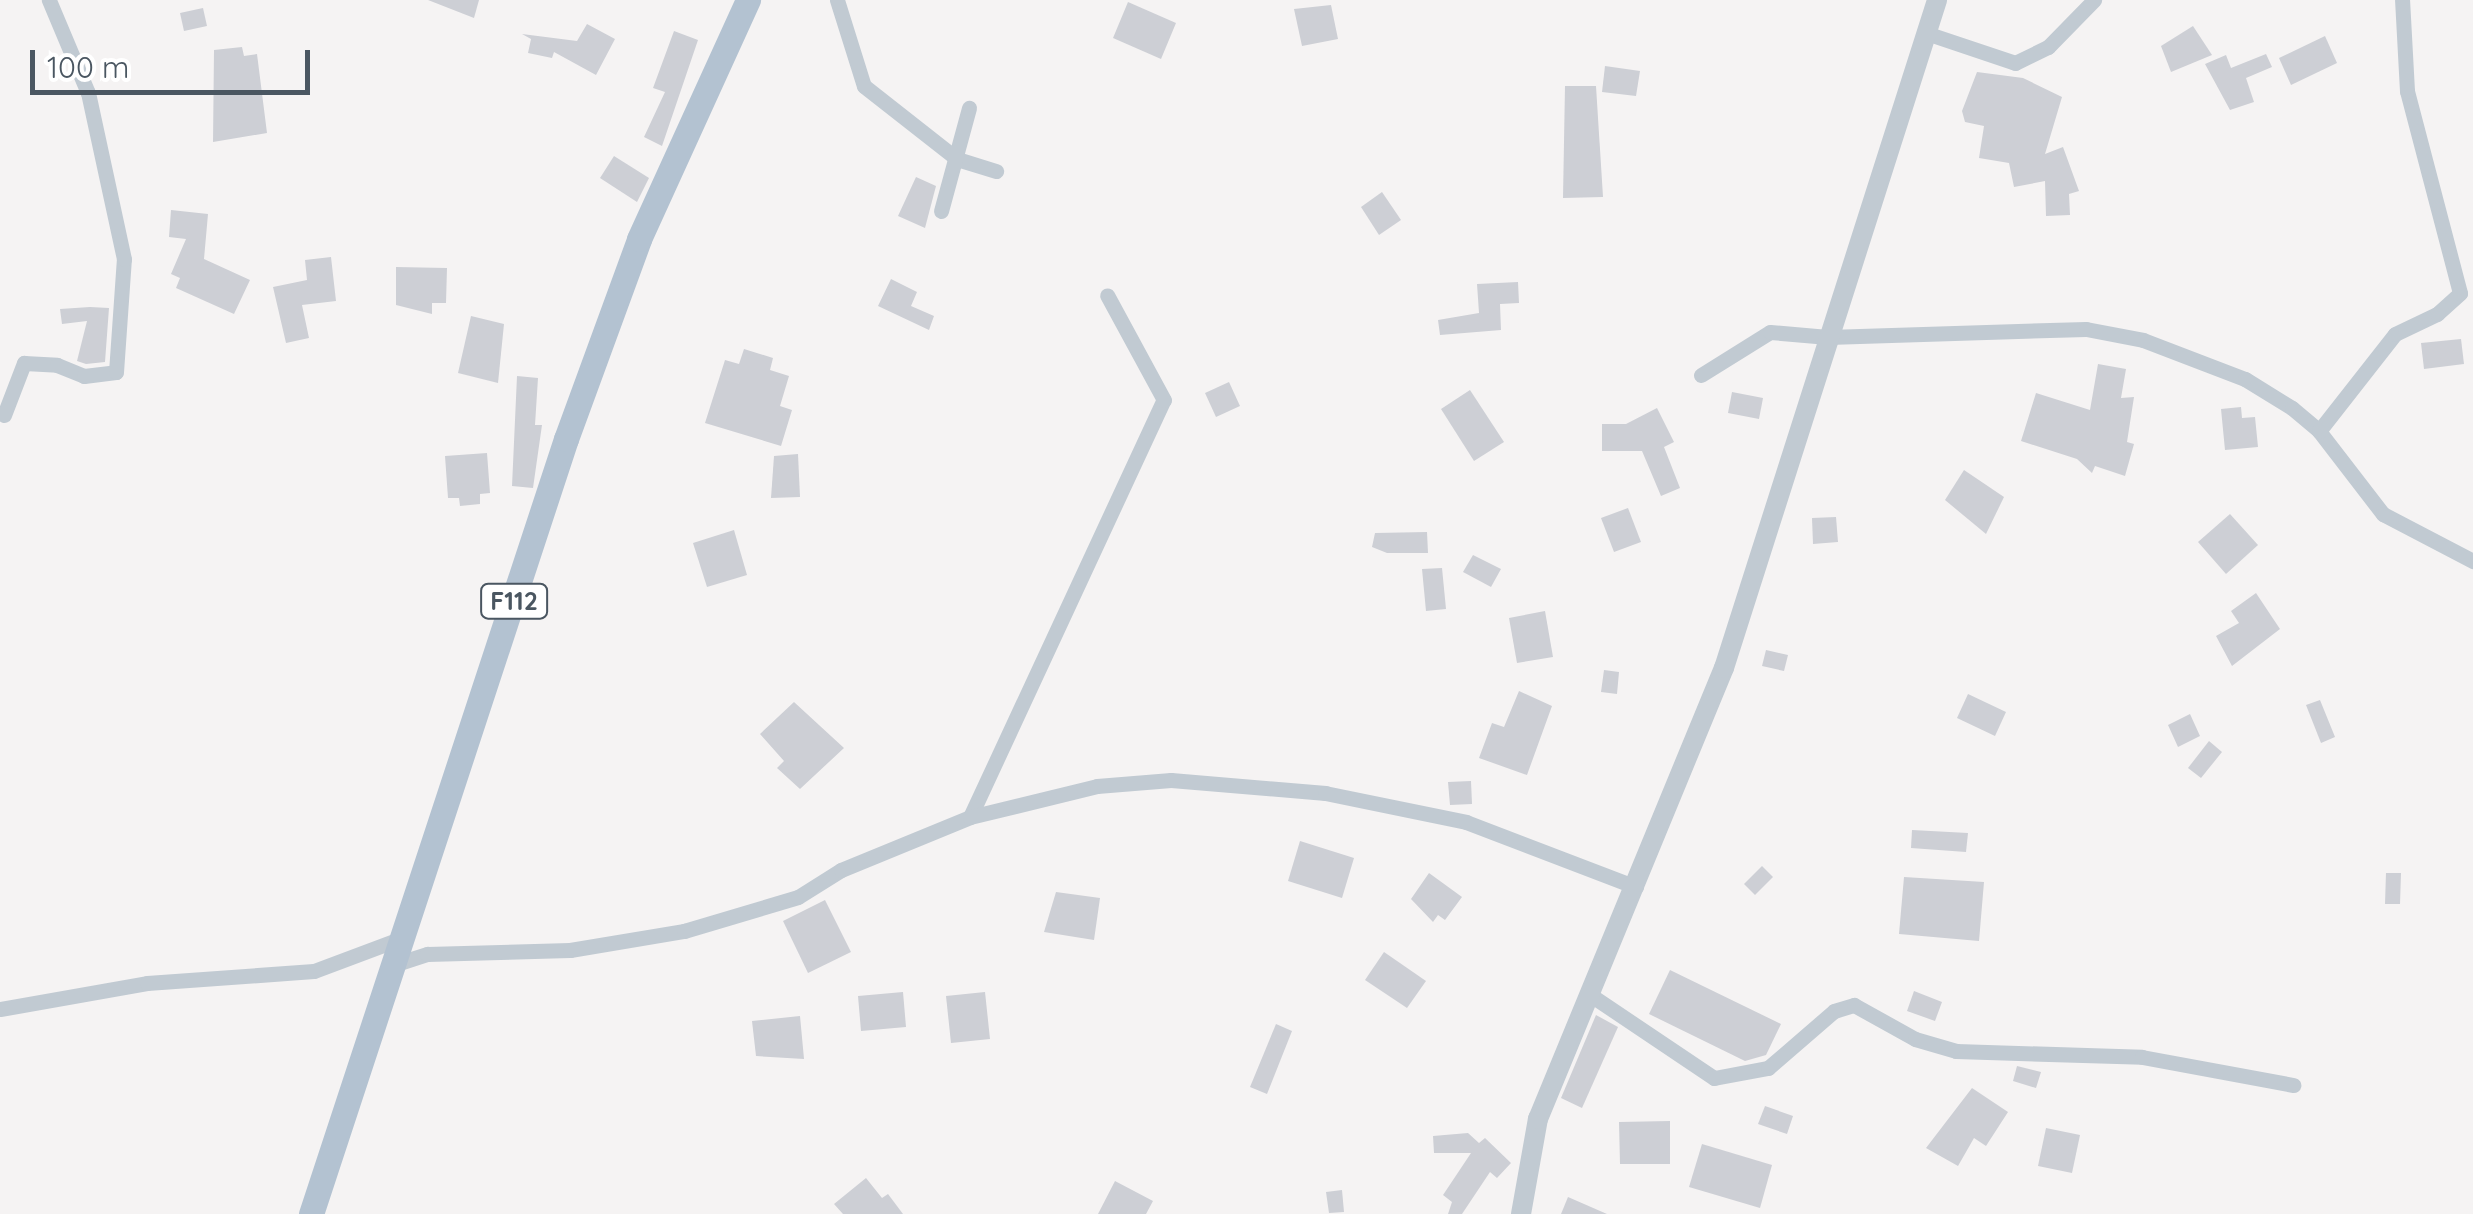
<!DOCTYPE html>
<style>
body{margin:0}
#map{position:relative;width:2473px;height:1214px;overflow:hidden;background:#f5f3f3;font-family:Quicksand,sans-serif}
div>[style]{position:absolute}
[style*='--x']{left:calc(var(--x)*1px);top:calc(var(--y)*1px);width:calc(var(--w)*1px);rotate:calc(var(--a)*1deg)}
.building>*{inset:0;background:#cdcfd5}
.minor>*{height:15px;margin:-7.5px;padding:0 7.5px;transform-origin:7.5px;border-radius:7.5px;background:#c1cad2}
.tertiary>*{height:20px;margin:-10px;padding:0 10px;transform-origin:10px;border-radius:10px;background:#c1cad2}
.primary>*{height:25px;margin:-12.5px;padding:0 12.5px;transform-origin:12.5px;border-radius:12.5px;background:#b3c2d1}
span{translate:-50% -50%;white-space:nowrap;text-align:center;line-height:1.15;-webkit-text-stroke:8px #fff;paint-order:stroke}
.shield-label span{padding:2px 8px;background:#fff;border:2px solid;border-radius:8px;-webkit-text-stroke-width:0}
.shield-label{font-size:25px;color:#4a5661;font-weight:700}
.scale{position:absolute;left:30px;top:50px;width:280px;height:45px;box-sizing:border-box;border:5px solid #4a5661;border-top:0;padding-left:12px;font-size:30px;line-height:35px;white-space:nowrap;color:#4a5661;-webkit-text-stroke:8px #fff;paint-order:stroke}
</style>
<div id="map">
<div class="building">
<i style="clip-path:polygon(428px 0,479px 0,474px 18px)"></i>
<i style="clip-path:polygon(1128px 2px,1176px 23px,1161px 59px,1113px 38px)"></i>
<i style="clip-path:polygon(1331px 5px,1338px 39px,1302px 46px,1294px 9px)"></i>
<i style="clip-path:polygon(203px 8px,207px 26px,184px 31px,180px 13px)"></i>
<i style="clip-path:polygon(587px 24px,615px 39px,596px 75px,554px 52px,552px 58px,528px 53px,531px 39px,522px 34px,577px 41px)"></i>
<i style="clip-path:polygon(2193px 26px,2212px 55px,2171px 72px,2161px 46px)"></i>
<i style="clip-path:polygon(674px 31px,698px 40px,662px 146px,644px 137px,665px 92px,653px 88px)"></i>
<i style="clip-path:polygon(2325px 36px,2337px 63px,2291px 85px,2279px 58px)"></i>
<i style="clip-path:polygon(242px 47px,244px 56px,257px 54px,267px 133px,213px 142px,214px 50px)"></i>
<i style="clip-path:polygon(2266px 54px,2272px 67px,2246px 78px,2254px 102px,2230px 110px,2205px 64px,2226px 55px,2231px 68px)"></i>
<i style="clip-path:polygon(1605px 66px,1640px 71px,1636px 96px,1602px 92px)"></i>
<i style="clip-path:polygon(1977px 72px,2023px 78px,2062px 97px,2045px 154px,2063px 147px,2079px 191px,2069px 194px,2070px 215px,2046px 216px,2045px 181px,2014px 187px,2009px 163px,1979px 158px,1984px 126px,1965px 122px,1962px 111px)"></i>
<i style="clip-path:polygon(1565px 86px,1596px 86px,1603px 197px,1563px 198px)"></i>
<i style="clip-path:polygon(614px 156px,649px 178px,637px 202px,600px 178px)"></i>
<i style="clip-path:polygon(916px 177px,936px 186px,925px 228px,898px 216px)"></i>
<i style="clip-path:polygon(1382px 192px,1401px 220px,1379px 235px,1361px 207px)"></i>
<i style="clip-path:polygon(171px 210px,208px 214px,204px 259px,250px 280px,234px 314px,176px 288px,180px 278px,171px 274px,186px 239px,169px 237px)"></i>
<i style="clip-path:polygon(331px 257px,336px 301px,302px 305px,309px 338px,286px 343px,273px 287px,307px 280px,305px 260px)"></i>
<i style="clip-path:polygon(396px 267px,447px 268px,446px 303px,432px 303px,432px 314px,396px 305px)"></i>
<i style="clip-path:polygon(891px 279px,917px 292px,911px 306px,934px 316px,929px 330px,878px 306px)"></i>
<i style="clip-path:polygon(1518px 282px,1519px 303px,1500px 304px,1501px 330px,1440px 335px,1438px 320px,1479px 313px,1477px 284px)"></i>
<i style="clip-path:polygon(90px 307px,109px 308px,105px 362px,86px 364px,77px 361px,87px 321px,62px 324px,60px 309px)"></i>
<i style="clip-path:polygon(471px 316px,504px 324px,498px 383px,458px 373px)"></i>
<i style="clip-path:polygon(2461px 339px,2464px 364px,2424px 369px,2421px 343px)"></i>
<i style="clip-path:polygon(744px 349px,773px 358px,770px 370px,789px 376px,780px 406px,792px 410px,781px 446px,705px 423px,725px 360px,739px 364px)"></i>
<i style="clip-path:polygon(2098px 364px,2126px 369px,2121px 398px,2134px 397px,2127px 442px,2134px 444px,2125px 476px,2095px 466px,2092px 473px,2077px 459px,2021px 441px,2036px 393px,2090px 410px)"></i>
<i style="clip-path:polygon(517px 376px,538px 378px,535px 425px,542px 425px,533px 488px,512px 486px)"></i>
<i style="clip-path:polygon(1229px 382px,1240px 406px,1216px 417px,1205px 393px)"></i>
<i style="clip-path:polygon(1470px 390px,1504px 442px,1474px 461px,1441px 409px)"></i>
<i style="clip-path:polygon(1732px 392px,1763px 398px,1759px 419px,1728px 413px)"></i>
<i style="clip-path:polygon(2241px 407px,2242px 418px,2255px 417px,2258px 447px,2225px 450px,2221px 409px)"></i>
<i style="clip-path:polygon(1657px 408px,1674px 442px,1664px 447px,1680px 488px,1661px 496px,1642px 451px,1602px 451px,1602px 424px,1626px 424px)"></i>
<i style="clip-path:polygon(487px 453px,490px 493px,480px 494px,480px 504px,460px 506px,459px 498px,448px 498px,445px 456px)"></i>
<i style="clip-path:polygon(798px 454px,800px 497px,771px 498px,774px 456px)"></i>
<i style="clip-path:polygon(1964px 470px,2004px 497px,1986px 534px,1945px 500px)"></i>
<i style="clip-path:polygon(1628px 508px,1641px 542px,1614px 552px,1601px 518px)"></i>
<i style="clip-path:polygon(2230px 514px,2258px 545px,2226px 574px,2198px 542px)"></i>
<i style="clip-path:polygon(1836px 517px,1838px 542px,1813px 544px,1812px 518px)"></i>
<i style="clip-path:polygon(734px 530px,747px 575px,707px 587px,693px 543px)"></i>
<i style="clip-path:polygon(1427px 532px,1428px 553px,1387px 553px,1372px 547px,1375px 533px)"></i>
<i style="clip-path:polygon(1473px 555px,1501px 569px,1491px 587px,1463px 572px)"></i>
<i style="clip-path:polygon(1442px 568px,1446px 609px,1426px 611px,1422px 569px)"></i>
<i style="clip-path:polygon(2256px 593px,2280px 629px,2232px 666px,2216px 636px,2239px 623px,2231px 611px)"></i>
<i style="clip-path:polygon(1545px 611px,1553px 657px,1517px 663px,1509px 618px)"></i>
<i style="clip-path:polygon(1766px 650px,1788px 655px,1784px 671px,1762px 666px)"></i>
<i style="clip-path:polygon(1604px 670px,1619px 672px,1617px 694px,1601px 692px)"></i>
<i style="clip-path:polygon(1519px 691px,1552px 706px,1527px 775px,1479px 758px,1492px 723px,1504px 727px)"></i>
<i style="clip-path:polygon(1968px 694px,2006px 712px,1995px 736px,1957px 718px)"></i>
<i style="clip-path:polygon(2320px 700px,2335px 737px,2321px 743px,2306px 705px)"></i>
<i style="clip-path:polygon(794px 702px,844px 748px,800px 789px,777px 768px,784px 761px,760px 734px)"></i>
<i style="clip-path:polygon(2190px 714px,2200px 736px,2178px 747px,2168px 725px)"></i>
<i style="clip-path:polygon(2209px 741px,2222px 752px,2201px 778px,2188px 768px)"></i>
<i style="clip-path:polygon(1471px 781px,1472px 804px,1450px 805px,1448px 782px)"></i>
<i style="clip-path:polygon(1912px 830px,1968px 833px,1966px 852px,1911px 848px)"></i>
<i style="clip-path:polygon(1300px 841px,1354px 858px,1342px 898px,1288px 881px)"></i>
<i style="clip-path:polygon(1762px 866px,1773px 877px,1755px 895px,1744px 884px)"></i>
<i style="clip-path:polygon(1429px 873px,1462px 897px,1445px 920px,1438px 915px,1433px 922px,1411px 899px)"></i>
<i style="clip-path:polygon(2386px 873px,2401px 873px,2400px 904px,2385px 904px)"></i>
<i style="clip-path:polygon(1904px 877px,1984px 882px,1979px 941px,1899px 934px)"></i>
<i style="clip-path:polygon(1056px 892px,1100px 898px,1094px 940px,1044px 932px)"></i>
<i style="clip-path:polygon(825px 900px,851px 952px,808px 973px,783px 921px)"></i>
<i style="clip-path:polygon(1384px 952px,1426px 981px,1407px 1008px,1365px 980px)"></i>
<i style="clip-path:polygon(1670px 970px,1781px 1024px,1766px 1055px,1745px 1061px,1649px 1014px)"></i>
<i style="clip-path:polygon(1914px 991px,1942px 1002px,1935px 1021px,1907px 1011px)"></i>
<i style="clip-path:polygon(903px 992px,906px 1027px,861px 1031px,858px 996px)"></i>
<i style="clip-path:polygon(985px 992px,990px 1039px,951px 1043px,946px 996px)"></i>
<i style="clip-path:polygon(1596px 1015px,1618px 1027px,1582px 1108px,1561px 1098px)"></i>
<i style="clip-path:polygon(800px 1016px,804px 1059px,756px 1056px,752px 1021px)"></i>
<i style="clip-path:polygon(1276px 1024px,1292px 1031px,1267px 1094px,1250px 1087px)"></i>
<i style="clip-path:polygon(2017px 1066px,2041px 1072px,2036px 1088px,2013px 1081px)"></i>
<i style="clip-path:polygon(1972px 1088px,2008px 1112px,1986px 1146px,1974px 1138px,1958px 1166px,1926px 1148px)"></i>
<i style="clip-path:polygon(1765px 1106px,1793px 1116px,1787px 1134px,1758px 1124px)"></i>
<i style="clip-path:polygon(1670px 1121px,1670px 1164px,1620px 1164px,1619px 1122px)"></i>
<i style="clip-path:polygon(2046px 1128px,2080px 1135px,2072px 1173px,2038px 1166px)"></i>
<i style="clip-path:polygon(1468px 1133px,1479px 1143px,1485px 1138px,1511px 1163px,1497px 1178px,1490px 1172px,1462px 1214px,1448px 1214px,1452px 1202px,1443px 1195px,1471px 1153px,1434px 1153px,1433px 1136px)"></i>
<i style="clip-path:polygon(1702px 1144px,1772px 1165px,1760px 1208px,1689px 1187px)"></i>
<i style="clip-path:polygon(866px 1178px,882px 1198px,888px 1194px,903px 1214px,843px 1214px,834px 1204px)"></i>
<i style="clip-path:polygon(1115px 1181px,1153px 1201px,1146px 1214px,1098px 1214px)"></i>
<i style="clip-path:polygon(1342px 1190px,1344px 1212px,1329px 1213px,1326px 1192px)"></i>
<i style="clip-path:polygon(1568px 1197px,1607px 1214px,1561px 1214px)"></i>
</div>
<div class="minor">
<i style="--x:837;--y:0;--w:90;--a:72.6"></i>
<i style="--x:864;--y:86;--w:118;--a:38.1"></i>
<i style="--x:957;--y:159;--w:41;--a:17.1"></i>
<i style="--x:1926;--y:33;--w:94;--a:18.6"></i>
<i style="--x:2015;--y:63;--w:37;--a:-26"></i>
<i style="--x:2048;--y:47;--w:66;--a:-45.6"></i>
<i style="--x:941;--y:211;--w:107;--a:-74.8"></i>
<i style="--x:1701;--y:375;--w:81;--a:-31.9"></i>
<i style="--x:1770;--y:332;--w:58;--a:4.9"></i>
<i style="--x:1828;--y:337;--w:258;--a:-1.8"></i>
<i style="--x:2086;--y:329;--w:58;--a:10.9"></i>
<i style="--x:2143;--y:340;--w:109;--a:20.9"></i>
<i style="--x:2245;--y:379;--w:55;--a:31.7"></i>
<i style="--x:2292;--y:408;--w:35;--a:40"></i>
<i style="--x:2319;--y:431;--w:105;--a:52.4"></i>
<i style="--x:2383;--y:514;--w:102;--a:27.6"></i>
<i style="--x:4;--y:415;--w:56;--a:-69"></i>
<i style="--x:24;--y:363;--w:33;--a:3"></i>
<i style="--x:57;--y:365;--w:29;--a:22"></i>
<i style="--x:84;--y:376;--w:32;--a:-7"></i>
<i style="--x:116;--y:372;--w:113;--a:-86"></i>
<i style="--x:124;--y:259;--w:170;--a:-102.2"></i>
<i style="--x:88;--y:93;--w:101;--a:-112.8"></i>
<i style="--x:2319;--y:431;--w:123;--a:-51.9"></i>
<i style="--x:2395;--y:334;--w:47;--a:-25.5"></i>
<i style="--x:2437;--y:314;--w:31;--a:-42"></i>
<i style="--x:2460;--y:293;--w:209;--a:-104.7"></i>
<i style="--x:2407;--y:91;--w:91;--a:-93.1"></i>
<i style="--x:970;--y:817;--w:460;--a:-65.1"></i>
<i style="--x:1164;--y:400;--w:119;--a:-118.5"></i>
<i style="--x:396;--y:964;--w:33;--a:-18"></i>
<i style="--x:427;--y:954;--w:143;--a:-1.6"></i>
<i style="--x:570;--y:950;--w:116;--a:-9.5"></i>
<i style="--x:684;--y:931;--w:119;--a:-16.6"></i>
<i style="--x:798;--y:897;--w:51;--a:-32.1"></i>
<i style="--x:841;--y:870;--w:139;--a:-22.3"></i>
<i style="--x:970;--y:817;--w:131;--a:-13.7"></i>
<i style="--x:1097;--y:786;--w:74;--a:-4.6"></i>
<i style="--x:1171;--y:780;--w:155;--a:4.8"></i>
<i style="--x:1325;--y:793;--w:144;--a:11.6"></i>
<i style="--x:1466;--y:822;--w:182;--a:20.9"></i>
<i style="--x:1592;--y:996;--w:147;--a:33.9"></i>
<i style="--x:1714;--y:1078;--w:55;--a:-10.5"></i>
<i style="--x:1768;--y:1068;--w:87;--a:-40.8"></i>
<i style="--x:1834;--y:1011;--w:21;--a:-17"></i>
<i style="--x:1854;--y:1005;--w:70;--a:29.1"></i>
<i style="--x:1915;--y:1039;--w:43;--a:16.3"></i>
<i style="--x:1956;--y:1051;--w:186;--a:1.8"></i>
<i style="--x:2142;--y:1057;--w:154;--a:10.5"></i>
<i style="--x:0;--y:1009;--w:149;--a:-10"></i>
<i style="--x:147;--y:983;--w:167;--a:-4.1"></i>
<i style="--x:314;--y:971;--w:94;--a:-20.6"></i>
</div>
<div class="tertiary">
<i style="--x:1521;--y:1214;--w:97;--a:-79.9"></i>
<i style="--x:1538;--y:1119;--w:488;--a:-67.6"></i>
<i style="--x:1724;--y:668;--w:701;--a:-72.31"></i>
</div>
<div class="primary">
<i style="--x:311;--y:1214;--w:816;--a:-71.79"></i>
<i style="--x:566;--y:439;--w:213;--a:-69.9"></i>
<i style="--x:639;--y:239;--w:263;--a:-65.5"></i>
</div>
<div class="shield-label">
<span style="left:514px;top:601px">F112</span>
</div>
<div class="scale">100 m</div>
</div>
